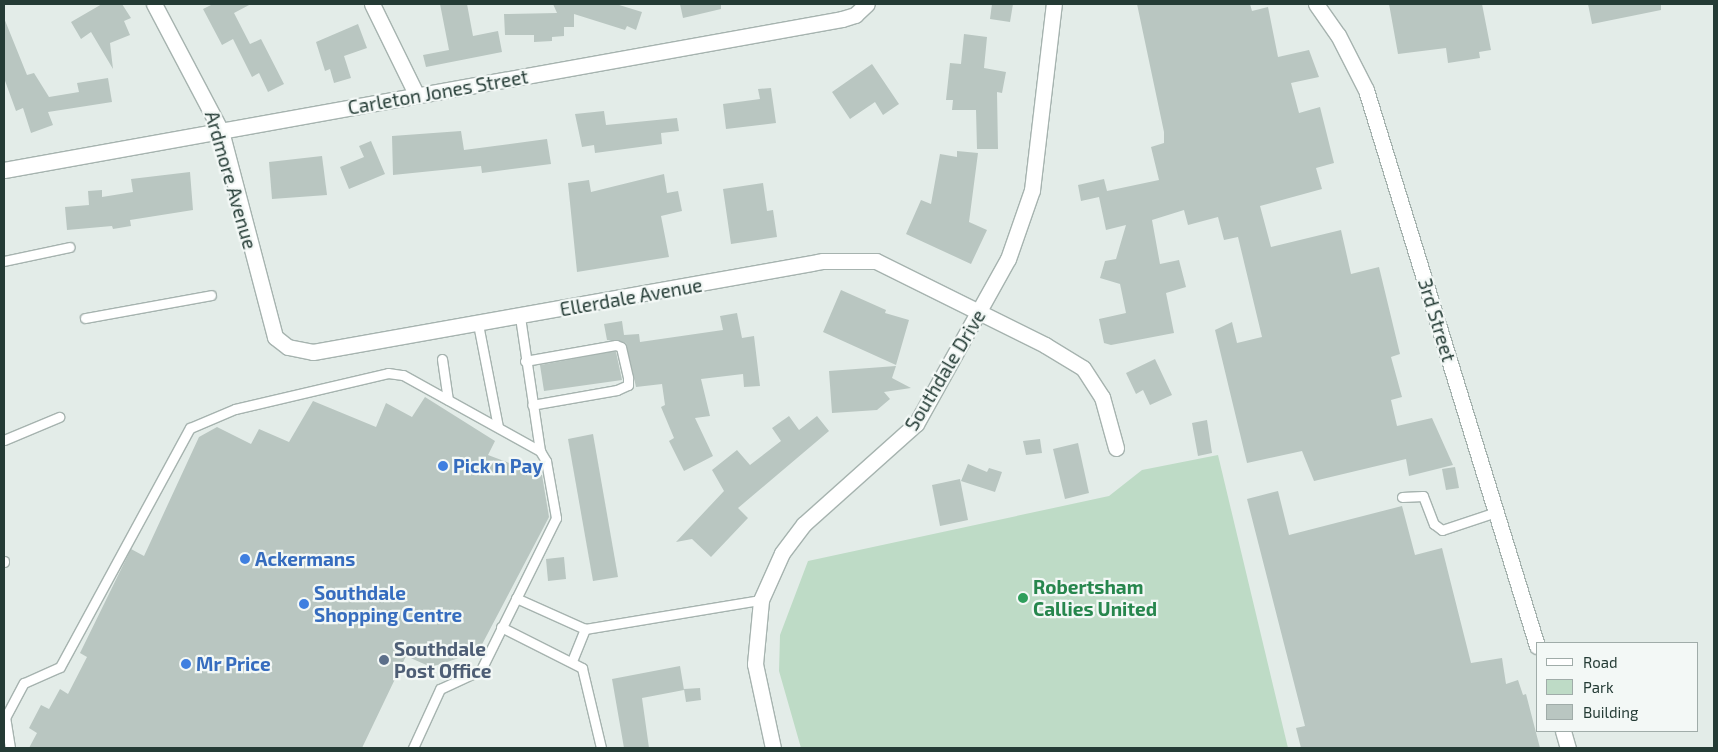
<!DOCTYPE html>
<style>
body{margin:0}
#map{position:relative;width:1718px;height:752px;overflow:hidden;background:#e3ece8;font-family:"Exo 2",sans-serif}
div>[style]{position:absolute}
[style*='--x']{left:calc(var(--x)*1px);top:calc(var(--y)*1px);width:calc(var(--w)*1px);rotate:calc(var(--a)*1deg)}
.green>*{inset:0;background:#bedbc6}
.building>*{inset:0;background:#b9c6c1}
.roads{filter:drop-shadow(1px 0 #a6b3af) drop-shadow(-1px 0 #a6b3af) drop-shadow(0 1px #a6b3af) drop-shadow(0 -1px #a6b3af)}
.service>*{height:9px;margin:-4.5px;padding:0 4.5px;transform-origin:4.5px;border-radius:4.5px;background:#fff}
.minor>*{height:15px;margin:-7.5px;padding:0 7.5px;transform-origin:7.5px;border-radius:7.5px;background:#fff}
.dots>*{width:14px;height:14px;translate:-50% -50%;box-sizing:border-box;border:2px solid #f3f8f6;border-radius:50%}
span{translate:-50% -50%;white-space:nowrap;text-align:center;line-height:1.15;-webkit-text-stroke:4.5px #f3f8f6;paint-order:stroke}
.street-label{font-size:19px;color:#243b35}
.shop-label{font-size:19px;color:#366cbe;font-weight:700}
.left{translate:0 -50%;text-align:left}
.leisure-label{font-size:19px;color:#27864d;font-weight:700}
.service-label{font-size:19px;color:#4e5e75;font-weight:700}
.frame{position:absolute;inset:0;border:5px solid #243b35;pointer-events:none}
.legend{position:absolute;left:1536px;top:642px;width:162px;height:90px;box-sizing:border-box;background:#f3f8f6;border:1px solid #a0aca9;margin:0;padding:6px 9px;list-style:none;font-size:15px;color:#243b35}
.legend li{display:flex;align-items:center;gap:10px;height:25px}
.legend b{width:25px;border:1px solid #a0aca9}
</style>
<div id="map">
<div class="green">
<i style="clip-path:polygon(1218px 455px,1288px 748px,801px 748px,779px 671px,780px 635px,808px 561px,1109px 496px,1142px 470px)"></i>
</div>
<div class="building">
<i style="clip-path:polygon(102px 4px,122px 4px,131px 18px,124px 21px,130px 35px,110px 43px,113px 69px,91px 32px,81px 39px,71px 22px)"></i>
<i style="clip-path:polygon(213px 4px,251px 4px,234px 13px,250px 44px,261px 39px,284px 84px,268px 92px,259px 73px,252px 77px,233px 39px,222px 45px,203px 9px)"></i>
<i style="clip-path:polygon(440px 4px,467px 4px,473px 36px,498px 31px,502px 52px,426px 67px,423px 55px,449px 50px)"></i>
<i style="clip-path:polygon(553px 4px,616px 4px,642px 12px,636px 30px,627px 26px,625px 30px,574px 14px,574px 27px,564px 27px,564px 36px,552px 37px,552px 41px,534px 42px,534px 35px,505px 35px,504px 14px,557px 13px)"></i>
<i style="clip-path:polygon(680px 4px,721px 4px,721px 9px,683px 18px)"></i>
<i style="clip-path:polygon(992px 4px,1013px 4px,1010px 22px,990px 19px)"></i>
<i style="clip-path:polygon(1137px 4px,1250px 4px,1252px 11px,1268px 7px,1278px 57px,1309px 50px,1319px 77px,1291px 83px,1299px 113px,1320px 107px,1334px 163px,1316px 168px,1322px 189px,1260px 206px,1271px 247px,1341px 230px,1351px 274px,1379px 267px,1400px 354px,1391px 357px,1402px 397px,1391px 400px,1397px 426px,1432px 418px,1453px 465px,1409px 476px,1406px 459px,1314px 481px,1302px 451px,1247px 463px,1215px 330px,1232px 322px,1237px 343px,1262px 337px,1238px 237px,1224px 240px,1218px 217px,1188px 225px,1184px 210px,1152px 220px,1160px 264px,1179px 260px,1186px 287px,1166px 293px,1174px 333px,1111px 345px,1104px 343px,1099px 319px,1126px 313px,1120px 284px,1100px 278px,1105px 261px,1116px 259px,1126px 225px,1106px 230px,1099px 197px,1081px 201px,1078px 185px,1104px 179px,1107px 191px,1159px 180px,1151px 147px,1164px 143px,1164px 132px)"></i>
<i style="clip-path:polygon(1389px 4px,1482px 4px,1491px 50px,1479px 52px,1480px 58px,1448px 63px,1446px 48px,1398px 54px)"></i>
<i style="clip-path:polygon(1588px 4px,1661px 4px,1661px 10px,1592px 24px)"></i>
<i style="clip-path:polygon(4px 18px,27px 75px,34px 73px,49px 97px,79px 92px,77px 83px,108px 78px,112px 102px,48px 112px,53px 125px,31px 133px,23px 108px,16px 111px,4px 78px)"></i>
<i style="clip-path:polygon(358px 24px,367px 48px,344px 56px,351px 78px,334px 83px,330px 69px,325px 71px,316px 42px)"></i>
<i style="clip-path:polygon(964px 34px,987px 37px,984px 68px,1006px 72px,1002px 93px,997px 92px,998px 149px,977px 149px,976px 110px,952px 110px,953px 100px,946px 100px,950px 63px,961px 64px)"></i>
<i style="clip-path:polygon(872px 64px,899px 104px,883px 115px,875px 102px,850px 119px,832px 92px)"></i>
<i style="clip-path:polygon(771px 88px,776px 123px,726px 129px,723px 104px,760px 99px,758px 89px)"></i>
<i style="clip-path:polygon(604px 111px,606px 125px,677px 118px,679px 131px,661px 133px,662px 144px,595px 153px,594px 145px,582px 147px,575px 114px)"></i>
<i style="clip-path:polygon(461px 131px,464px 150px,547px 139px,551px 164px,482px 173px,481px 166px,393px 175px,392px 136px)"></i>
<i style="clip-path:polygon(371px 141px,385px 174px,349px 189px,340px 167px,364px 157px,359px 146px)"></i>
<i style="clip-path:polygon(957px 151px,978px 153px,969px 222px,987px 230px,971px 264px,906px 234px,921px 200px,931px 204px,940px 154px,957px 157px)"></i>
<i style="clip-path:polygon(322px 156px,327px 195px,272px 199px,269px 162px)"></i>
<i style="clip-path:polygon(190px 172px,193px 210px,130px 220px,131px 226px,113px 229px,112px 226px,67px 230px,65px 207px,89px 205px,88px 191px,102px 190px,102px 197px,133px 192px,131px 179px)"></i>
<i style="clip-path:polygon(664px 174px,667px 193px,678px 191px,682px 211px,661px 216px,669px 257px,577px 272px,568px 183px,589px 180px,591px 192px)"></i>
<i style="clip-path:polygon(763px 183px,767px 211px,773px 210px,777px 237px,731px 244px,723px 189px)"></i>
<i style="clip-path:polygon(841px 290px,886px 310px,885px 313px,909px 320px,896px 365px,823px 332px)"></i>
<i style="clip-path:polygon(737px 313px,742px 338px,754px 336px,760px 386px,744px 387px,743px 374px,701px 379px,710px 416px,695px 418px,713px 456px,684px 471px,669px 441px,674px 438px,661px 407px,665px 405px,662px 384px,636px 387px,626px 343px,607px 340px,604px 324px,622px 321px,624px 335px,639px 334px,640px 342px,723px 330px,720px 316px)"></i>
<i style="clip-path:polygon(610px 352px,616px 352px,622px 380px,544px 391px,540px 365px)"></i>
<i style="clip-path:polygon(1155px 359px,1172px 395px,1150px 405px,1143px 390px,1136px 394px,1126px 373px)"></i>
<i style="clip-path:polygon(896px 366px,892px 378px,911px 388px,884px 392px,890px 399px,877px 410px,832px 413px,829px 371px)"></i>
<i style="clip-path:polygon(425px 397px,495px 441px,488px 455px,542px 475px,549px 517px,478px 652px,431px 667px,406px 656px,362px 748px,29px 748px,37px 733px,29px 728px,41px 705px,49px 709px,60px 689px,68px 694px,87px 657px,80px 653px,131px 549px,144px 556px,199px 437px,217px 427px,251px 444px,259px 429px,289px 442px,313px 401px,376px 427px,386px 403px,412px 417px)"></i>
<i style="clip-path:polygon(789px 416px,799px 430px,817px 416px,829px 431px,738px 508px,748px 518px,711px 557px,692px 539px,676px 542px,724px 491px,712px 470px,737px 450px,750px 465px,781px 441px,772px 428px)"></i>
<i style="clip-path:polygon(1207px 420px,1212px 453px,1198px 456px,1192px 423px)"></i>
<i style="clip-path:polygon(593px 434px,618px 577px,593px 581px,568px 439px)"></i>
<i style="clip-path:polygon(1040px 439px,1042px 453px,1026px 455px,1023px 441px)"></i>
<i style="clip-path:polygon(1078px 443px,1089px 493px,1065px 499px,1053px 449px)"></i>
<i style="clip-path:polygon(968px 464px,987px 472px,989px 468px,1002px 472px,995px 492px,961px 481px)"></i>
<i style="clip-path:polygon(1455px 467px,1459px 488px,1446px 490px,1442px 469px)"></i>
<i style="clip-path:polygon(960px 479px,968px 520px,940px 526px,932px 485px)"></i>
<i style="clip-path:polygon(1278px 491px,1289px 535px,1402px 506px,1415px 555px,1442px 548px,1471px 663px,1502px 658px,1506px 684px,1518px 680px,1523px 695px,1526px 694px,1540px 748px,1301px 748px,1296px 728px,1305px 726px,1247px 499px)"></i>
<i style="clip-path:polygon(564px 557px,566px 579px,548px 581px,546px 559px)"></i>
<i style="clip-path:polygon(680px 666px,684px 690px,642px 698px,649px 748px,624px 748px,612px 679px)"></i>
<i style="clip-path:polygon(700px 688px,701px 700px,686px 702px,684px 689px)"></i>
</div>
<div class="roads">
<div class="service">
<i style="--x:4;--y:261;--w:67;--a:-12"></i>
<i style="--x:520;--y:317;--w:135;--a:81.5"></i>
<i style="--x:85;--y:318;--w:128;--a:-10.3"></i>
<i style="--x:478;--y:324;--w:105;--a:79"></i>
<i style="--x:442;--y:359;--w:41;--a:81.7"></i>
<i style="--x:525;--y:361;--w:92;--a:-10"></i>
<i style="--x:616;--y:345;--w:5;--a:22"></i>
<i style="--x:621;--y:347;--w:32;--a:77"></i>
<i style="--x:628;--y:378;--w:7;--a:90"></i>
<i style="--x:628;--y:385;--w:12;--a:156"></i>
<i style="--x:617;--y:390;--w:86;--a:170"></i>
<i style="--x:4;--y:440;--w:60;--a:-22.7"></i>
<i style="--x:1402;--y:497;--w:21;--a:-3"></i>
<i style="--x:1423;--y:496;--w:30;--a:69"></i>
<i style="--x:1434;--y:524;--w:10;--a:37"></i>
<i style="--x:1442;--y:530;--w:57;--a:-18.4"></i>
<i style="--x:4;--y:561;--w:1;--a:90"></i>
<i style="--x:516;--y:598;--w:76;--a:24.2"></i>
<i style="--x:501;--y:627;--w:91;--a:26.8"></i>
<i style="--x:582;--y:668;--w:82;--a:76.6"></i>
<i style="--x:585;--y:629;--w:178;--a:-9.4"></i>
<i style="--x:572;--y:661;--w:35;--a:-68"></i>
<i style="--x:10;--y:748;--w:30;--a:-99"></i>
<i style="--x:5;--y:718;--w:40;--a:-62"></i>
<i style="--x:24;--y:683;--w:39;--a:-24"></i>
<i style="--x:60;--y:667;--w:272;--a:-61.5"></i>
<i style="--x:190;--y:428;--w:49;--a:-22.9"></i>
<i style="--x:235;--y:409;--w:157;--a:-13.2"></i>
<i style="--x:388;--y:373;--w:15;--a:8"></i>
<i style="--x:403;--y:375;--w:157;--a:29"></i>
<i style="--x:540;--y:451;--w:12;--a:59"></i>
<i style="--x:546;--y:461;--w:58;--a:80"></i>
<i style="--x:556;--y:518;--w:169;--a:116.3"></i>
<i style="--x:481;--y:670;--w:45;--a:155.1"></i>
<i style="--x:440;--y:689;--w:65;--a:114.6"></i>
</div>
<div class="minor">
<i style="--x:154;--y:4;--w:144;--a:62.2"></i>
<i style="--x:221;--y:131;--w:213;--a:75.3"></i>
<i style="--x:275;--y:337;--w:16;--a:38"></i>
<i style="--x:288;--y:347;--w:25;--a:11"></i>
<i style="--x:313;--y:352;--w:518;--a:-10.12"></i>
<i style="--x:823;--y:261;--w:53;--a:0"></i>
<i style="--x:876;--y:261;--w:189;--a:26.4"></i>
<i style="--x:1045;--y:345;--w:44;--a:31.2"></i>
<i style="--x:1083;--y:368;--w:35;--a:57"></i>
<i style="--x:1102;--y:397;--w:53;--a:74.6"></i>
<i style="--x:372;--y:4;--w:102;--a:63.9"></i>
<i style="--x:1316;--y:4;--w:38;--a:55"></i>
<i style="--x:1338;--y:35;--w:62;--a:63"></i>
<i style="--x:1366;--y:90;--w:582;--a:72.9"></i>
<i style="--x:4;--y:170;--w:851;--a:-10.21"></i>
<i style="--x:842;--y:19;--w:14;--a:-17"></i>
<i style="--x:855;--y:15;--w:16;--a:-43"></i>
<i style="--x:1563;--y:731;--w:18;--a:74"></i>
<i style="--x:773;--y:748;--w:86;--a:-102.1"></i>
<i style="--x:755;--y:664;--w:64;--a:-84.6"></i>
<i style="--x:761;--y:600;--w:51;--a:-65.9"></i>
<i style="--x:782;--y:553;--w:36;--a:-53"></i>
<i style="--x:804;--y:524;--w:150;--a:-41.8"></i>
<i style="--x:916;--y:424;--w:189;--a:-60.9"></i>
<i style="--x:1008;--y:259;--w:73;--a:-70.8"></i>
<i style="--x:1032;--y:190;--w:187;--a:-83.3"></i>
</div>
</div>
<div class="dots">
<i style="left:443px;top:466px;background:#3f7fe0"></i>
<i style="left:245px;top:559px;background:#3f7fe0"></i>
<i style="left:1023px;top:598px;background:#2e9e5b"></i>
<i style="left:304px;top:604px;background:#3f7fe0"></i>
<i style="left:384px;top:660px;background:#5c6f8a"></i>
<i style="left:186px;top:664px;background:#3f7fe0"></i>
</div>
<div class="street-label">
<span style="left:438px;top:92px;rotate:-10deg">Carleton Jones Street</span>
<span style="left:231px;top:180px;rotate:74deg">Ardmore Avenue</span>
<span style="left:631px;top:297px;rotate:-10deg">Ellerdale Avenue</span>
<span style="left:1437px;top:320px;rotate:73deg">3rd Street</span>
<span style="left:945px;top:370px;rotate:-59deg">Southdale Drive</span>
</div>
<div class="shop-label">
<span class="left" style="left:453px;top:466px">Pick n Pay</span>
<span class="left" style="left:255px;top:559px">Ackermans</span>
<span class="left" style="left:314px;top:604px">Southdale<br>Shopping Centre</span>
<span class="left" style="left:196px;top:664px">Mr Price</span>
</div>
<div class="leisure-label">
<span class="left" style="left:1033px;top:598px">Robertsham<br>Callies United</span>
</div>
<div class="service-label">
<span class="left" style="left:394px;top:660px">Southdale<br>Post Office</span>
</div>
<div class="frame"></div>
<ul class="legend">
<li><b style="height:6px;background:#fff"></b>Road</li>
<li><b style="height:14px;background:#bedbc6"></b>Park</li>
<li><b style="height:14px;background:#b9c6c1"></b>Building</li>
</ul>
</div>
